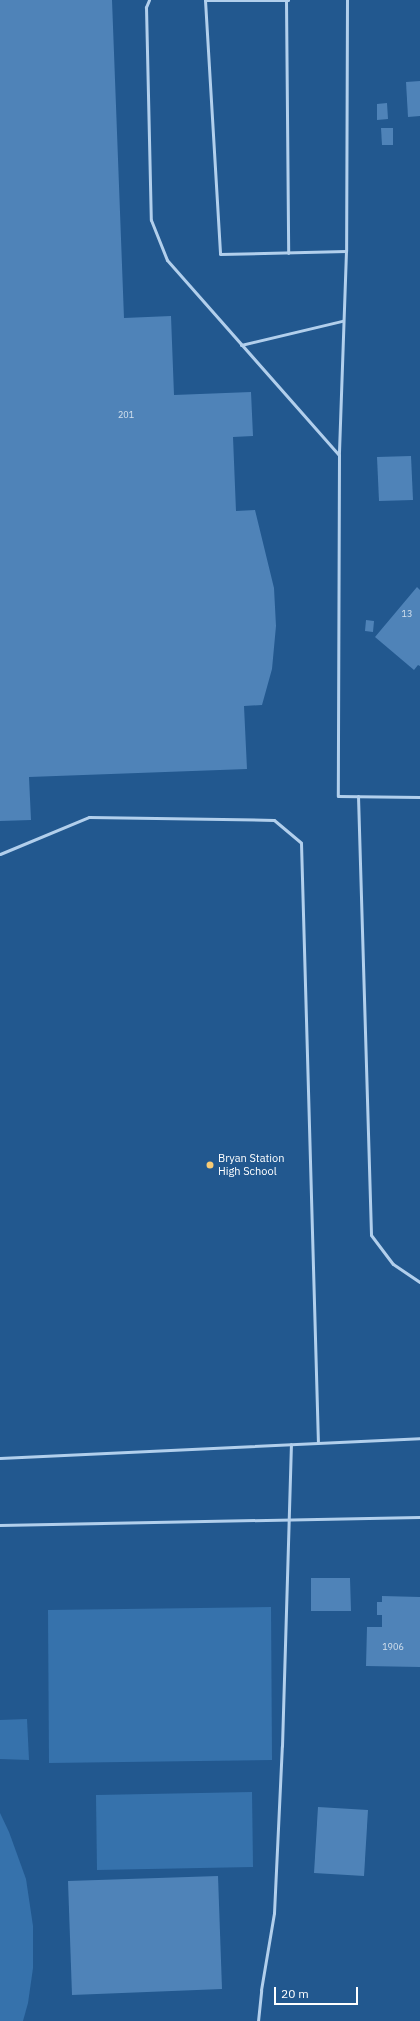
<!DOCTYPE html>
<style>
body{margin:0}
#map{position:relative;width:420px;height:2021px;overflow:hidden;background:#22588f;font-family:"IBM Plex Sans",sans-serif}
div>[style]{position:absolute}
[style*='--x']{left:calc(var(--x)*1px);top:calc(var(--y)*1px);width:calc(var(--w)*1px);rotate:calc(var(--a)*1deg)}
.green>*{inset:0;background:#3672ac}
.building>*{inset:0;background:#4f83b8}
.lane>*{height:3px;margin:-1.5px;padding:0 1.5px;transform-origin:1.5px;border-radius:1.5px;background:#b2cfec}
.dots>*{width:11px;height:11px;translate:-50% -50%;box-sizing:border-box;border:2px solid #22588f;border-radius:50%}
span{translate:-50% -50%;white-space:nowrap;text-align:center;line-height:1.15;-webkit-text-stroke:4px #22588f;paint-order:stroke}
.number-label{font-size:9px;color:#d3e0ed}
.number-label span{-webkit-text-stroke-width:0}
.poi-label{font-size:11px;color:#fff}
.left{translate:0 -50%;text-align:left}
.scale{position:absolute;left:274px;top:1987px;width:84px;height:18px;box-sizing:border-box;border:2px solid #fff;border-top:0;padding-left:5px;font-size:12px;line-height:14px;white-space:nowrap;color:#fff;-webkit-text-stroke:3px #22588f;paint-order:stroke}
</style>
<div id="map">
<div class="green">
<i style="clip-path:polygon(271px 1607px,272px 1760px,49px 1763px,48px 1610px)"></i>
<i style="clip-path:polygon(27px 1719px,29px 1760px,0 1759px,0 1720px)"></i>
<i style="clip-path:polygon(252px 1792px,253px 1867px,97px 1870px,96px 1795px)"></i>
<i style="clip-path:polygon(0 1813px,9px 1832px,26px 1879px,33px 1926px,33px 1968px,28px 2003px,23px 2021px,0 2021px)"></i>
</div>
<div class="building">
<i style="clip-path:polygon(0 0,112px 0,124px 318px,171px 316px,174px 395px,251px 392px,253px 436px,233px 437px,236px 511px,255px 510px,274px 588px,276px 626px,272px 669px,262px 705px,244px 706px,247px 769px,29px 777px,31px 820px,0 821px)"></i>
<i style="clip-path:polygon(420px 81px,420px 116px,408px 117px,406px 82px)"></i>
<i style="clip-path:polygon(387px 103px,388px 119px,377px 120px,377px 104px)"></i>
<i style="clip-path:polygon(381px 128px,393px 128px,393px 145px,382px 145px)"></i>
<i style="clip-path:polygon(411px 456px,413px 500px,379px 501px,377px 457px)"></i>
<i style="clip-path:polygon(417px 587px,420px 590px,420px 666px,418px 665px,414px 670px,375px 637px)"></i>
<i style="clip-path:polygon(366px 620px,374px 621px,373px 632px,365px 631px)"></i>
<i style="clip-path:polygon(311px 1578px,350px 1578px,351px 1611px,311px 1611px)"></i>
<i style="clip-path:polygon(382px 1596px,420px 1597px,420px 1667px,366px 1666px,367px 1627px,382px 1627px,382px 1615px,377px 1615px,377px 1602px,382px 1602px)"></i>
<i style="clip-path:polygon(318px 1807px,368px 1810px,364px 1876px,314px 1873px)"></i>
<i style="clip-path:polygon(218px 1876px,222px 1989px,72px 1995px,68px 1881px)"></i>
</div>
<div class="lane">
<i style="--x:149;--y:0;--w:8;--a:113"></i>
<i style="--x:146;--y:7;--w:213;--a:88.7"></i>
<i style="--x:151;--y:220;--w:43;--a:68.2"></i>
<i style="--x:167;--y:260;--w:260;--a:48.6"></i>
<i style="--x:286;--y:0;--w:253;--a:89.5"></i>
<i style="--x:288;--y:0;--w:83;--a:180"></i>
<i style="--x:205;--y:0;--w:254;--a:86.6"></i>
<i style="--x:220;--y:254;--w:126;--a:-1.4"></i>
<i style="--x:347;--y:0;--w:251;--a:90.2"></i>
<i style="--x:346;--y:251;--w:204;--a:92"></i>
<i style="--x:339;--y:455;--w:341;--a:90.2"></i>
<i style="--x:338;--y:796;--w:82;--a:0.7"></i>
<i style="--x:241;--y:345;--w:104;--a:-13.4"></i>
<i style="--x:358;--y:796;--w:439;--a:88.3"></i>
<i style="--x:371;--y:1235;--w:36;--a:53"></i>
<i style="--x:393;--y:1264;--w:32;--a:34"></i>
<i style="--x:0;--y:854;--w:96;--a:-22.6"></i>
<i style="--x:89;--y:817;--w:185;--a:0.9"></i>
<i style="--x:274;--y:820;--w:35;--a:40"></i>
<i style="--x:301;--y:843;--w:600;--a:88.38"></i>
<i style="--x:0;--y:1458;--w:420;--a:-2.7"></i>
<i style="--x:0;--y:1525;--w:420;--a:-1.1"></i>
<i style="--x:258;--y:2021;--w:31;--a:-84"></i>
<i style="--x:261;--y:1990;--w:78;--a:-80.4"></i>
<i style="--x:274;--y:1913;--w:167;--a:-87.3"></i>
<i style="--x:282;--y:1746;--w:302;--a:-88.3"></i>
</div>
<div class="dots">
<i style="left:210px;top:1165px;background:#f8cb75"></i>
</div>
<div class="number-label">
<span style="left:126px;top:415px">201</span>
<span style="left:407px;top:614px">13</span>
<span style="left:393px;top:1647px">1906</span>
</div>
<div class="poi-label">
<span class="left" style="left:218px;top:1165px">Bryan Station<br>High School</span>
</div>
<div class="scale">20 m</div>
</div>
